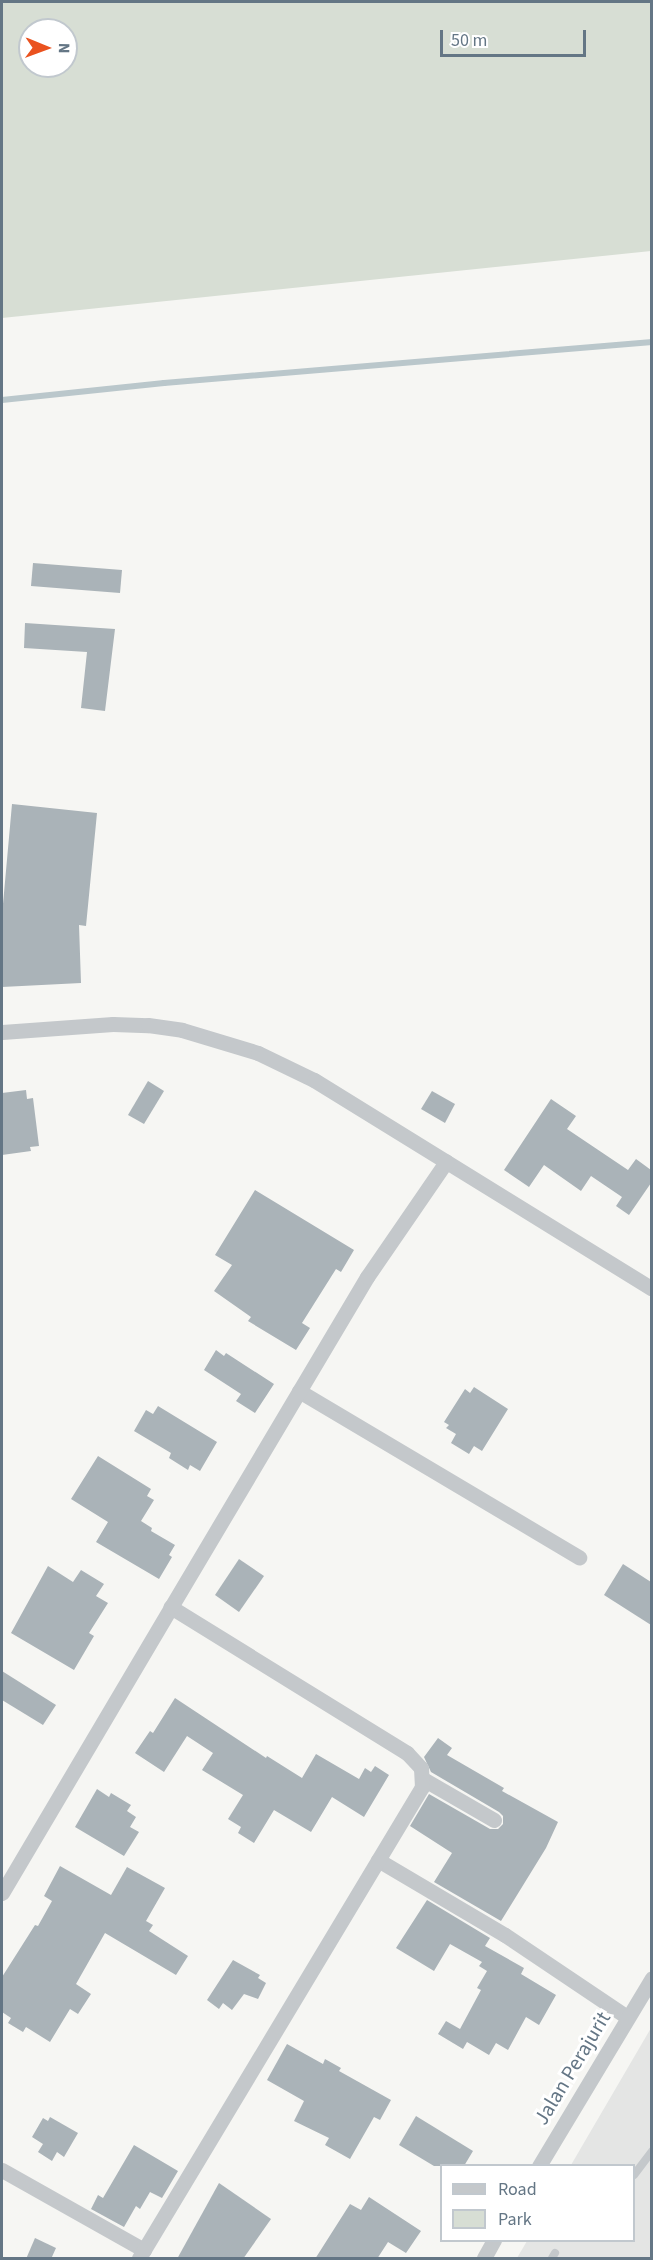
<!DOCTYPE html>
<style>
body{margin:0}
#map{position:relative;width:653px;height:2260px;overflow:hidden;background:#f6f6f3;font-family:"Source Sans 3",sans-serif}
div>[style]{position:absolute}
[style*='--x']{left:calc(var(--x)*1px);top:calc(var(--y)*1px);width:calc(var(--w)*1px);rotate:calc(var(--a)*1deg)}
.built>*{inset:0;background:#e4e5e4}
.green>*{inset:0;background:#d7ded4}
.stream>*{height:6px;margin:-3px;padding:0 3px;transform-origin:3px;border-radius:3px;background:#bac7cb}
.building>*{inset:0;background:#aab3b8}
.service>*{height:8px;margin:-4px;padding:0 4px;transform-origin:4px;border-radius:4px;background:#c4c8cb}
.minor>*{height:15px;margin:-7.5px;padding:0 7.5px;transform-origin:7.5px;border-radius:7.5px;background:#c4c8cb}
span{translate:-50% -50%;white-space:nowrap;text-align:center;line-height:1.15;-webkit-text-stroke:6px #fff;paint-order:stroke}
.street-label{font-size:21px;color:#647685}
.frame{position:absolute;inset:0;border:3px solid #647685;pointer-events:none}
.legend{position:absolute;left:440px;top:2164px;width:195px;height:78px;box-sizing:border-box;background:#fff;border:2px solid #c1c8ce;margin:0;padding:8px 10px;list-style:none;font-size:18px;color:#647685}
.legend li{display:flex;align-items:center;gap:12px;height:30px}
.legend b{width:30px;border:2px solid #c1c8ce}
.north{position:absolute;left:18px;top:18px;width:60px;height:60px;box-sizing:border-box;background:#fff;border:2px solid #c1c8ce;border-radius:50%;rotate:91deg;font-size:16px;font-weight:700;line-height:24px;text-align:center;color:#647685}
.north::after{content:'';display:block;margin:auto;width:21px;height:27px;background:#ea521f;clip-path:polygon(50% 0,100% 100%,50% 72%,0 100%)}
.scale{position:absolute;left:440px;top:30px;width:146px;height:27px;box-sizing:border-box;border:3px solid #647685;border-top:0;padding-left:8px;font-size:18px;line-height:21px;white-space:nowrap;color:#647685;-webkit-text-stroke:4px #fff;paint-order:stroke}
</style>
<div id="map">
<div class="built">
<i style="clip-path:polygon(651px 2028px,651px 2258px,517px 2258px,527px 2241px,634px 2240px,634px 2166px,571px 2165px)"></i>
</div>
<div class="green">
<i style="clip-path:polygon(evenodd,2px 2px,651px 2px,651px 251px,2px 318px,2px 2px,30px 30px,66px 30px,66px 66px,30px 66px,30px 30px)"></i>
</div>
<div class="stream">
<i style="--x:2;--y:400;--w:163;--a:-6"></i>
<i style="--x:164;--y:383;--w:490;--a:-4.8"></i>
</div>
<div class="building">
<i style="clip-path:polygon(33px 563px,122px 570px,120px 593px,31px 586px)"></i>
<i style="clip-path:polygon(25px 623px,115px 629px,105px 711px,81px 708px,87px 652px,24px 648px)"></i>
<i style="clip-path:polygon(12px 804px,97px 813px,86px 926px,79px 925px,81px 983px,2px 987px,2px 915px)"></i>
<i style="clip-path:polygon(148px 1081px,164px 1091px,144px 1124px,128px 1115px)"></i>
<i style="clip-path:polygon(26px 1090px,27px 1099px,33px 1098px,39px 1146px,30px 1147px,31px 1151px,2px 1155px,2px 1093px)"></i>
<i style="clip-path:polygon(432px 1091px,455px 1104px,445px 1123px,421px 1109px)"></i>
<i style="clip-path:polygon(551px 1099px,576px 1116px,567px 1129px,628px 1170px,636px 1159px,651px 1170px,651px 1183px,629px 1215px,616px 1206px,622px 1197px,591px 1176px,581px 1191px,544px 1165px,529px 1187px,504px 1170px)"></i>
<i style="clip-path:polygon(255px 1190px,354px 1250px,341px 1272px,336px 1269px,302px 1323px,310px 1328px,296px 1350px,248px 1321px,251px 1317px,214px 1291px,232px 1265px,215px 1255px)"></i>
<i style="clip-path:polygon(216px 1350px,224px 1356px,226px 1353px,274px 1384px,255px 1413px,236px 1401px,241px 1394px,204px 1370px)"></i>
<i style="clip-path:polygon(474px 1387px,508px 1409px,482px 1451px,474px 1446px,469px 1454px,451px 1443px,456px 1434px,446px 1428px,449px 1425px,444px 1422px,465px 1389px,470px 1393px)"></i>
<i style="clip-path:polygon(158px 1406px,217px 1442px,200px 1471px,190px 1465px,188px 1470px,169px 1458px,171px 1453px,134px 1431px,146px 1410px,153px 1414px)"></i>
<i style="clip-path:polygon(98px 1456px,151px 1489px,147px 1496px,154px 1500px,141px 1521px,152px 1528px,151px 1531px,175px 1545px,169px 1555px,172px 1557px,159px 1579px,96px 1542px,108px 1522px,71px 1499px)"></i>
<i style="clip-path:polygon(239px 1559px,264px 1576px,239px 1612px,215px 1595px)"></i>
<i style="clip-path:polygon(623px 1564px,651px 1582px,651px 1625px,604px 1595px)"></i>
<i style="clip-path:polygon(48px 1566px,73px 1582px,81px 1570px,104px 1584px,96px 1596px,108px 1603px,89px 1633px,94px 1636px,74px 1670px,11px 1633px)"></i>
<i style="clip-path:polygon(2px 1671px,56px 1705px,43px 1725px,2px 1700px)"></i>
<i style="clip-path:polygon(175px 1698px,266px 1758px,267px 1756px,302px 1778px,316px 1754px,359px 1779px,365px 1768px,371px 1772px,375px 1766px,389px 1775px,364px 1817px,332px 1797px,311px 1832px,274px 1810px,254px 1843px,238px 1833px,241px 1827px,228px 1819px,243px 1795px,202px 1770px,213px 1753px,187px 1736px,164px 1772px,135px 1753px,150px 1731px,153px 1733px)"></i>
<i style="clip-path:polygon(438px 1738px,452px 1748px,447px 1755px,504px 1788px,502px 1791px,558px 1822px,546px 1848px,501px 1921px,434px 1882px,452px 1853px,410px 1826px,429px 1794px,490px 1829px,498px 1829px,503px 1824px,503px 1816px,499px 1812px,431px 1772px,424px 1757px)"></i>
<i style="clip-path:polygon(97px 1789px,109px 1797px,111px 1793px,131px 1805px,127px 1811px,136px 1817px,130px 1827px,139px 1832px,124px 1856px,75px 1827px)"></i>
<i style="clip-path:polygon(60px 1866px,111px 1895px,127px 1867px,165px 1888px,146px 1921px,153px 1925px,149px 1931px,188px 1956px,176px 1975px,105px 1933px,76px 1984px,91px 1994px,78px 2014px,70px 2009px,50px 2042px,26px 2027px,23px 2032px,8px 2023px,11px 2018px,2px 2012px,2px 1977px,35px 1925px,38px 1926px,52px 1901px,44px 1896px)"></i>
<i style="clip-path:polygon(427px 1900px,490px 1938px,485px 1946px,524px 1968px,521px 1974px,556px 1995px,539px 2025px,526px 2017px,508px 2050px,496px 2043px,489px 2055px,467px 2042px,463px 2049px,438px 2034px,446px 2021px,460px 2029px,481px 1990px,477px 1988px,487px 1971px,479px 1966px,482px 1962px,450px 1944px,434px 1971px,396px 1948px)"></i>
<i style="clip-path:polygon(233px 1960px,260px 1975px,258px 1978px,266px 1983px,258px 1999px,244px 1994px,232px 2010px,223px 2003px,219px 2009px,207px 2000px)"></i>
<i style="clip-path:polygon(287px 2044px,323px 2064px,325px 2059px,341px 2068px,339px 2071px,391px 2100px,380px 2120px,374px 2117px,350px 2159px,325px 2145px,329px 2138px,294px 2121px,304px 2101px,267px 2080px)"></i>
<i style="clip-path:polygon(416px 2116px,473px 2151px,464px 2166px,434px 2166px,399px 2145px)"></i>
<i style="clip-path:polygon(50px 2117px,78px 2133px,64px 2157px,57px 2152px,52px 2161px,38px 2152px,43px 2144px,32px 2137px,43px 2118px,48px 2121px)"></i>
<i style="clip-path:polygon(134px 2145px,178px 2171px,162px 2198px,150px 2192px,140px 2209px,136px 2206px,124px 2227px,91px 2209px,98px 2195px,103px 2198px)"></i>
<i style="clip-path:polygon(219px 2183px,271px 2219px,243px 2259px,177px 2259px)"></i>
<i style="clip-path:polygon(369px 2197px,421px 2231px,406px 2253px,388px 2242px,377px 2259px,315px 2259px,350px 2204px,361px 2210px)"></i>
<i style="clip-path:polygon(35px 2238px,56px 2248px,51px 2259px,26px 2259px)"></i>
</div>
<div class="service">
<i style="--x:634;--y:2175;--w:30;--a:-53"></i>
<i style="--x:552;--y:2258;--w:6;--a:-59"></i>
</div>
<div class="minor">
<i style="--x:2;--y:1032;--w:111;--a:-4.1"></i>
<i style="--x:113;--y:1024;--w:35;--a:2"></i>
<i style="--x:148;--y:1025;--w:34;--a:8"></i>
<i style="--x:182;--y:1030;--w:79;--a:16.8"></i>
<i style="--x:258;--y:1053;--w:62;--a:25.7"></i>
<i style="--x:314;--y:1080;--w:397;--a:31.7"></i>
<i style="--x:299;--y:1391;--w:326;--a:30.7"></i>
<i style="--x:423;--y:1779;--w:82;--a:30"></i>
<i style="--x:378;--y:1860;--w:147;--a:30.6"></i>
<i style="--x:505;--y:1935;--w:147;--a:33.9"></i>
<i style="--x:2;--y:1893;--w:332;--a:-59.4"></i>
<i style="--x:539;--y:2166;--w:219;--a:-59"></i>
<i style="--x:2;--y:2170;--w:163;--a:29.4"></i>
<i style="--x:139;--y:2258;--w:549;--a:-59"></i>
<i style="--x:422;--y:1787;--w:19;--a:-93"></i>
<i style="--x:421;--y:1768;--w:21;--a:-133"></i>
<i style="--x:407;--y:1753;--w:278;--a:-148.3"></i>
<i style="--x:171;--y:1607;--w:384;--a:-59.3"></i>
<i style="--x:367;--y:1277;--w:140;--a:-55.5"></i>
<i style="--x:484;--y:2258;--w:21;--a:-61"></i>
</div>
<div class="street-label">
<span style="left:572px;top:2068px;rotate:-59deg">Jalan Perajurit</span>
</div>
<div class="frame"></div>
<ul class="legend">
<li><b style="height:8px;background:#c4c8cb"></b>Road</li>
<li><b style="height:16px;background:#d7ded4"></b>Park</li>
</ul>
<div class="north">N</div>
<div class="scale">50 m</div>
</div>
